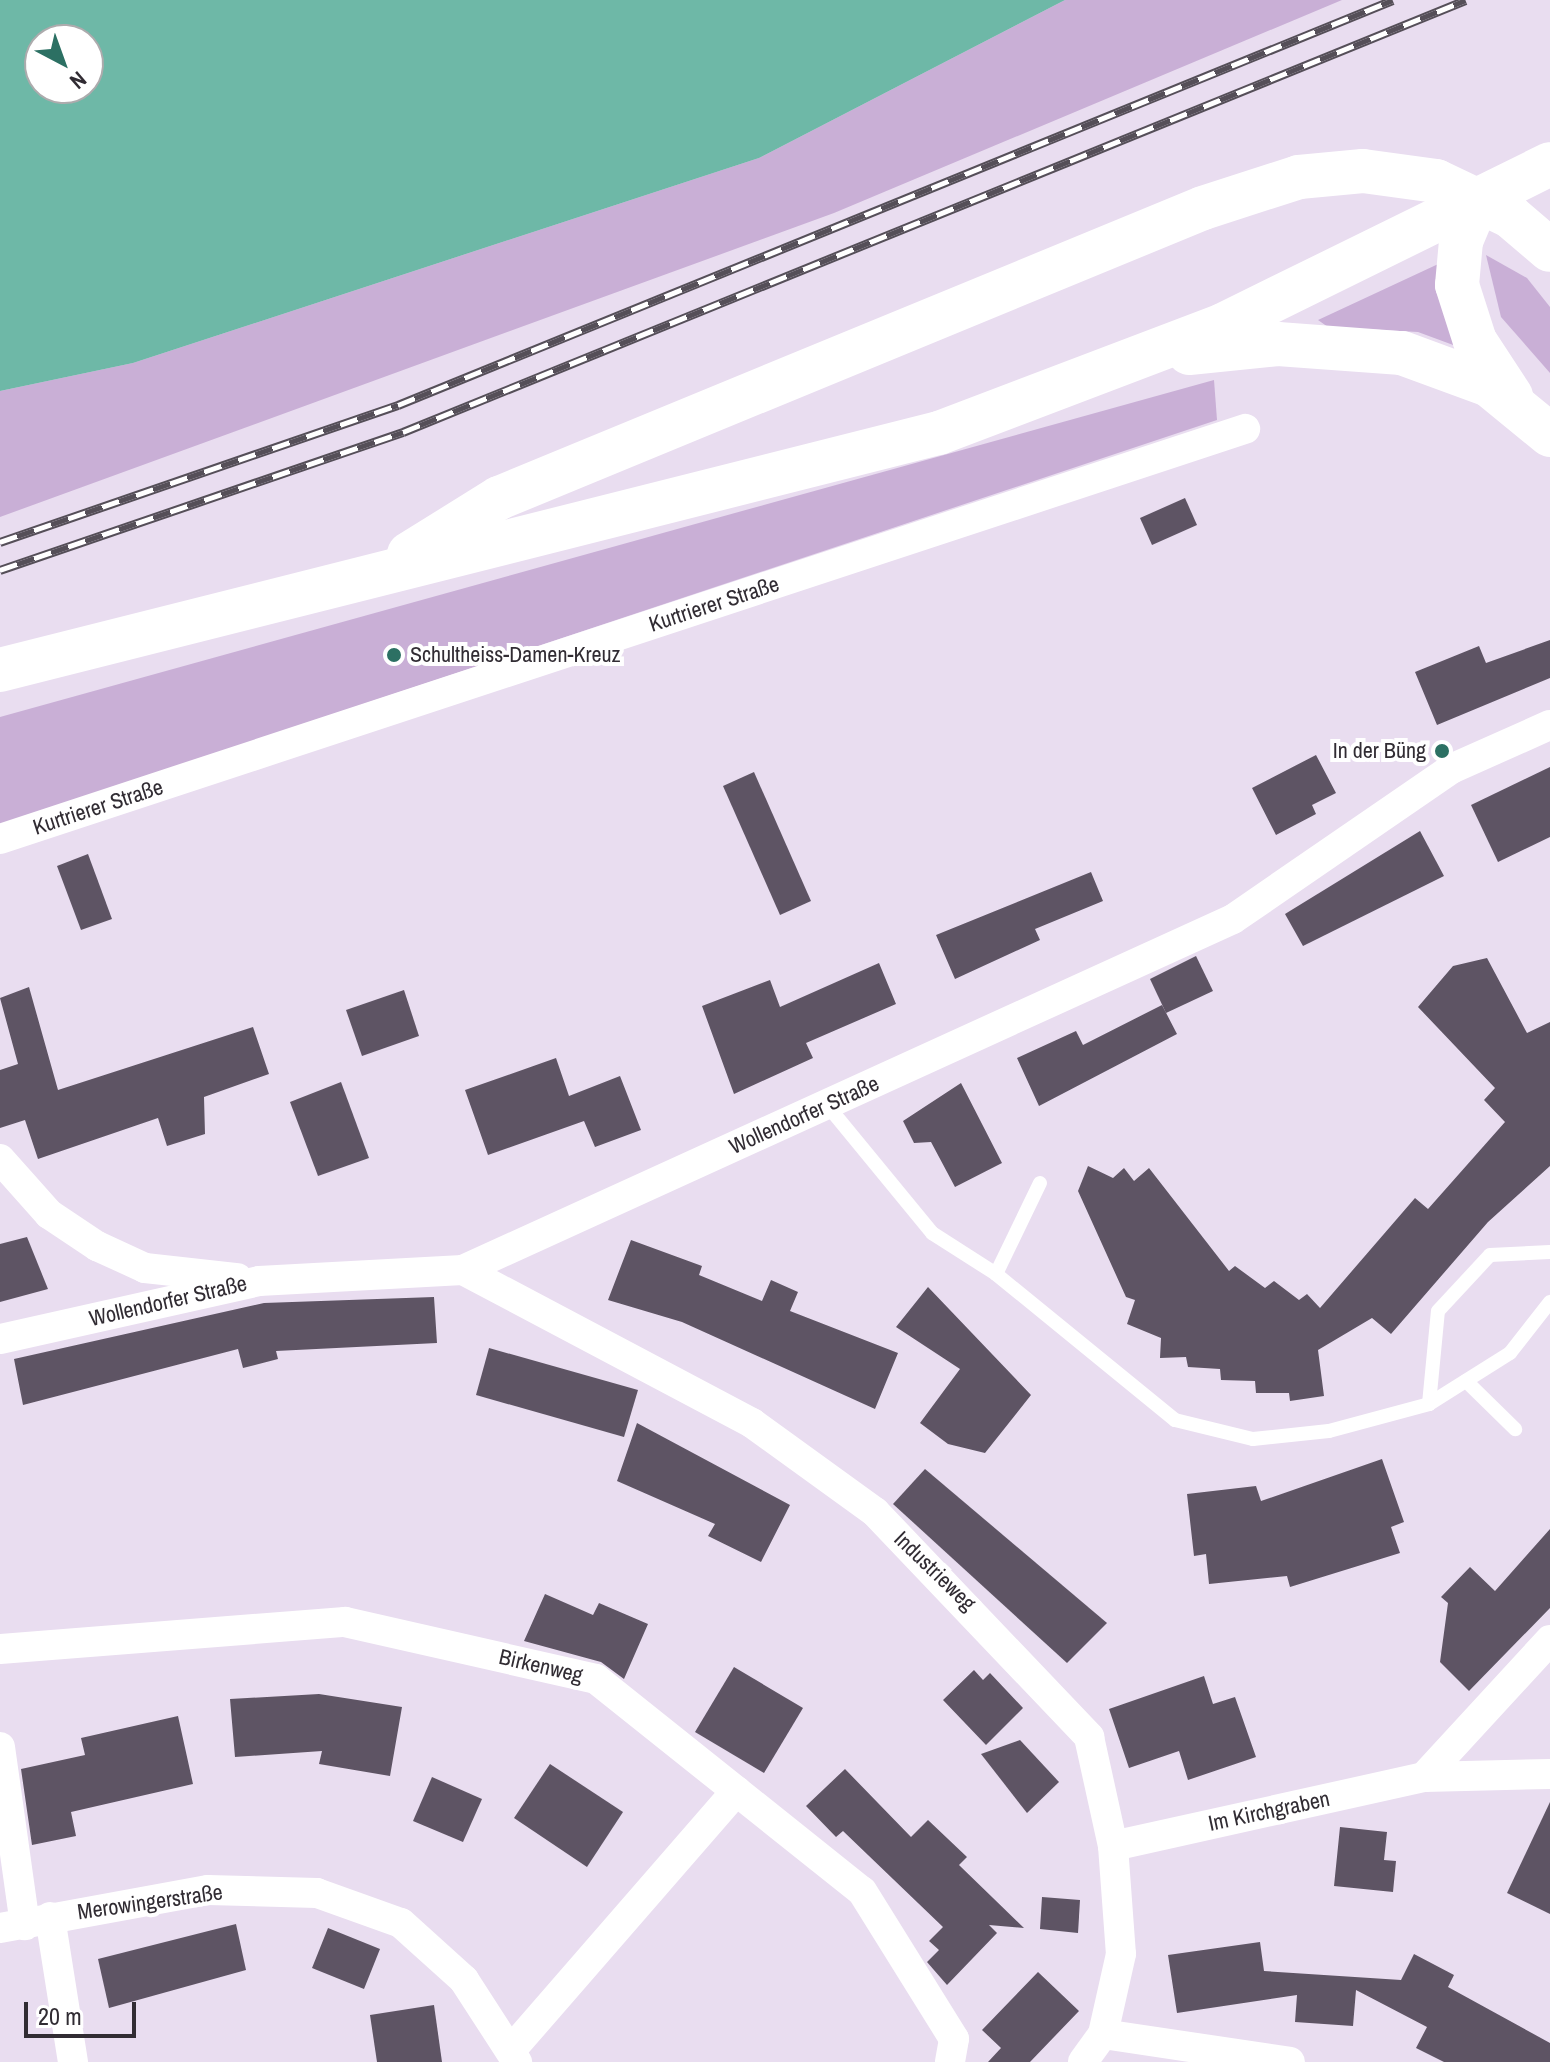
<!DOCTYPE html>
<meta charset="utf-8">
<style>
body{margin:0}
#map{position:relative;width:1550px;height:2062px;overflow:hidden;background:#e9ddf0;font-family:"Archivo Narrow",sans-serif}
div>[style]{position:absolute}
[style*='--x']{left:calc(var(--x)*1px);top:calc(var(--y)*1px);width:calc(var(--w)*1px);rotate:calc(var(--a)*1deg)}
.green>*{inset:0;background:#c9afd6}
.water>*{inset:0;background:#6eb8a7}
.building>*{inset:0;background:#5e5464}
.service>*{height:14px;margin:-7px;padding:0 7px;transform-origin:7px;border-radius:7px;background:#fff}
.minor>*{height:30px;margin:-15px;padding:0 15px;transform-origin:15px;border-radius:15px;background:#fff}
.primary>*{height:44px;margin:-22px;padding:0 22px;transform-origin:22px;border-radius:22px;background:#fff}
.rail>*{height:9px;margin-top:-4.5px;transform-origin:0;background:repeating-linear-gradient(90deg,#fff 0 18px,#554f58 0 36px);box-sizing:border-box;border-block:2px solid #554f58}
.dots>*{width:22px;height:22px;translate:-50% -50%;box-sizing:border-box;border:4px solid #fff;border-radius:50%}
span{translate:-50% -50%;white-space:nowrap;text-align:center;line-height:1.15;-webkit-text-stroke:8px #fff;paint-order:stroke}
.street-label{font-size:22px;color:#312c33}
.poi-label{font-size:22px;color:#312c33}
.left{translate:0 -50%;text-align:left}
.right{translate:-100% -50%;text-align:right}
.north{position:absolute;left:24px;top:24px;width:80px;height:80px;box-sizing:border-box;background:#fff;border:2px solid #adabad;border-radius:50%;rotate:139deg;font-size:22px;font-weight:700;line-height:32px;text-align:center;color:#312c33}
.north::after{content:'';display:block;margin:auto;width:28px;height:36px;background:#2c7063;clip-path:polygon(50% 0,100% 100%,50% 72%,0 100%)}
.scale{position:absolute;left:24px;top:2002px;width:112px;height:36px;box-sizing:border-box;border:4px solid #312c33;border-top:0;padding-left:10px;font-size:24px;line-height:28px;white-space:nowrap;color:#312c33;-webkit-text-stroke:6px #fff;paint-order:stroke}
</style>
<div id="map">
<div class="green">
<i style="clip-path:polygon(1065px 0,1342px 0,834px 213px,0 517px,0 391px,133px 363px,759px 158px)"></i>
<i style="clip-path:polygon(1486px 255px,1527px 278px,1550px 307px,1550px 373px,1501px 317px)"></i>
<i style="clip-path:polygon(1449px 259px,1464px 349px,1418px 332px,1328px 327px,1318px 320px)"></i>
<i style="clip-path:polygon(1214px 380px,1217px 420px,0 825px,0 717px)"></i>
</div>
<div class="water">
<i style="clip-path:polygon(evenodd,0 0,1065px 0,759px 158px,133px 363px,0 391px,0 0,40px 40px,88px 40px,88px 88px,40px 88px,40px 40px)"></i>
</div>
<div class="building">
<i style="clip-path:polygon(1185px 498px,1197px 525px,1152px 545px,1140px 518px)"></i>
<i style="clip-path:polygon(1550px 640px,1550px 678px,1437px 725px,1415px 672px,1479px 646px,1486px 663px)"></i>
<i style="clip-path:polygon(1316px 755px,1336px 793px,1312px 805px,1316px 814px,1276px 835px,1252px 788px)"></i>
<i style="clip-path:polygon(1550px 767px,1550px 837px,1498px 862px,1471px 805px)"></i>
<i style="clip-path:polygon(754px 772px,811px 901px,780px 915px,723px 786px)"></i>
<i style="clip-path:polygon(1420px 831px,1444px 876px,1303px 946px,1285px 914px)"></i>
<i style="clip-path:polygon(88px 854px,112px 919px,81px 930px,57px 866px)"></i>
<i style="clip-path:polygon(1091px 872px,1103px 901px,1035px 929px,1040px 940px,955px 979px,936px 935px)"></i>
<i style="clip-path:polygon(1196px 956px,1213px 991px,1166px 1013px,1150px 979px)"></i>
<i style="clip-path:polygon(1487px 958px,1527px 1033px,1550px 1022px,1550px 1166px,1488px 1222px,1391px 1334px,1372px 1318px,1318px 1350px,1324px 1396px,1290px 1401px,1289px 1393px,1256px 1393px,1255px 1381px,1221px 1380px,1220px 1369px,1188px 1367px,1186px 1357px,1160px 1358px,1161px 1338px,1127px 1324px,1135px 1300px,1126px 1297px,1078px 1191px,1088px 1166px,1113px 1178px,1124px 1168px,1134px 1181px,1149px 1168px,1229px 1271px,1235px 1266px,1265px 1288px,1274px 1281px,1299px 1300px,1307px 1294px,1320px 1308px,1415px 1198px,1428px 1209px,1505px 1122px,1484px 1100px,1495px 1088px,1418px 1007px,1453px 966px)"></i>
<i style="clip-path:polygon(879px 963px,896px 1004px,806px 1043px,813px 1058px,734px 1094px,702px 1006px,770px 980px,780px 1007px)"></i>
<i style="clip-path:polygon(29px 987px,58px 1090px,253px 1027px,269px 1074px,204px 1097px,205px 1134px,167px 1146px,158px 1118px,38px 1159px,25px 1120px,0 1128px,0 1070px,18px 1064px,0 998px)"></i>
<i style="clip-path:polygon(404px 990px,419px 1036px,362px 1056px,346px 1010px)"></i>
<i style="clip-path:polygon(1162px 1005px,1177px 1034px,1039px 1106px,1017px 1058px,1076px 1031px,1083px 1045px)"></i>
<i style="clip-path:polygon(556px 1058px,569px 1096px,620px 1076px,641px 1130px,595px 1147px,584px 1121px,488px 1155px,465px 1090px)"></i>
<i style="clip-path:polygon(341px 1082px,369px 1158px,318px 1176px,290px 1102px)"></i>
<i style="clip-path:polygon(961px 1083px,1002px 1163px,955px 1187px,931px 1142px,914px 1143px,903px 1121px)"></i>
<i style="clip-path:polygon(27px 1237px,48px 1289px,0 1302px,0 1244px)"></i>
<i style="clip-path:polygon(631px 1240px,702px 1266px,699px 1275px,762px 1301px,771px 1280px,798px 1292px,790px 1311px,898px 1353px,875px 1409px,682px 1322px,608px 1300px)"></i>
<i style="clip-path:polygon(928px 1287px,1031px 1395px,985px 1453px,948px 1444px,920px 1423px,960px 1369px,896px 1327px)"></i>
<i style="clip-path:polygon(434px 1297px,437px 1343px,276px 1351px,278px 1359px,243px 1368px,238px 1349px,23px 1405px,14px 1359px,264px 1303px)"></i>
<i style="clip-path:polygon(489px 1348px,638px 1390px,624px 1437px,476px 1395px)"></i>
<i style="clip-path:polygon(637px 1423px,790px 1505px,761px 1562px,708px 1536px,715px 1524px,617px 1481px)"></i>
<i style="clip-path:polygon(1382px 1459px,1404px 1522px,1391px 1527px,1400px 1553px,1290px 1587px,1287px 1576px,1209px 1584px,1206px 1554px,1194px 1556px,1187px 1494px,1256px 1486px,1261px 1501px)"></i>
<i style="clip-path:polygon(925px 1469px,1107px 1623px,1067px 1663px,893px 1504px)"></i>
<i style="clip-path:polygon(1550px 1529px,1550px 1608px,1469px 1691px,1440px 1662px,1448px 1603px,1441px 1597px,1470px 1567px,1495px 1591px)"></i>
<i style="clip-path:polygon(545px 1594px,593px 1615px,599px 1603px,648px 1624px,624px 1679px,601px 1662px,524px 1641px)"></i>
<i style="clip-path:polygon(734px 1667px,803px 1708px,764px 1773px,695px 1732px)"></i>
<i style="clip-path:polygon(974px 1670px,983px 1680px,990px 1673px,1023px 1708px,986px 1745px,943px 1700px)"></i>
<i style="clip-path:polygon(1204px 1676px,1213px 1704px,1235px 1697px,1256px 1757px,1188px 1780px,1179px 1751px,1129px 1768px,1109px 1709px)"></i>
<i style="clip-path:polygon(319px 1694px,402px 1707px,390px 1776px,319px 1764px,322px 1751px,235px 1757px,230px 1699px)"></i>
<i style="clip-path:polygon(178px 1716px,193px 1784px,71px 1812px,76px 1836px,32px 1845px,21px 1769px,85px 1755px,81px 1738px)"></i>
<i style="clip-path:polygon(1020px 1740px,1059px 1782px,1027px 1813px,981px 1754px)"></i>
<i style="clip-path:polygon(550px 1764px,623px 1812px,587px 1867px,514px 1818px)"></i>
<i style="clip-path:polygon(845px 1769px,911px 1837px,928px 1820px,967px 1857px,959px 1865px,1024px 1928px,989px 1925px,997px 1933px,947px 1985px,927px 1962px,939px 1950px,929px 1941px,943px 1927px,843px 1831px,836px 1837px,806px 1806px)"></i>
<i style="clip-path:polygon(432px 1777px,482px 1799px,463px 1842px,413px 1821px)"></i>
<i style="clip-path:polygon(1550px 1802px,1550px 1914px,1507px 1893px)"></i>
<i style="clip-path:polygon(1340px 1827px,1387px 1832px,1384px 1860px,1396px 1861px,1393px 1892px,1334px 1886px)"></i>
<i style="clip-path:polygon(1042px 1897px,1080px 1900px,1078px 1933px,1040px 1929px)"></i>
<i style="clip-path:polygon(236px 1924px,246px 1970px,109px 2008px,98px 1959px)"></i>
<i style="clip-path:polygon(328px 1928px,380px 1949px,364px 1989px,312px 1968px)"></i>
<i style="clip-path:polygon(1260px 1942px,1264px 1971px,1401px 1980px,1414px 1954px,1454px 1975px,1448px 1987px,1550px 2043px,1550px 2062px,1444px 2062px,1416px 2048px,1427px 2027px,1356px 1990px,1353px 2026px,1295px 2022px,1297px 1995px,1177px 2013px,1168px 1955px)"></i>
<i style="clip-path:polygon(1038px 1972px,1079px 2011px,1030px 2062px,988px 2062px,1001px 2048px,982px 2030px)"></i>
<i style="clip-path:polygon(434px 2005px,442px 2062px,377px 2062px,370px 2015px)"></i>
</div>
<div class="service">
<i style="--x:827;--y:1105;--w:166;--a:50.6"></i>
<i style="--x:932;--y:1233;--w:76;--a:32.6"></i>
<i style="--x:996;--y:1274;--w:231;--a:39.2"></i>
<i style="--x:1175;--y:1420;--w:80;--a:13.7"></i>
<i style="--x:1253;--y:1439;--w:76;--a:-6"></i>
<i style="--x:1329;--y:1431;--w:104;--a:-15.1"></i>
<i style="--x:1429;--y:1404;--w:96;--a:-32.2"></i>
<i style="--x:1510;--y:1353;--w:65;--a:-51.9"></i>
<i style="--x:996;--y:1274;--w:101;--a:-64.2"></i>
<i style="--x:1466;--y:1381;--w:69;--a:44.4"></i>
<i style="--x:1429;--y:1404;--w:93;--a:-84.5"></i>
<i style="--x:1438;--y:1311;--w:76;--a:-47.1"></i>
<i style="--x:1490;--y:1255;--w:60;--a:-2.9"></i>
</div>
<div class="minor">
<i style="--x:0;--y:839;--w:1311;--a:-18.23"></i>
<i style="--x:0;--y:1159;--w:74;--a:48.3"></i>
<i style="--x:49;--y:1214;--w:58;--a:33.7"></i>
<i style="--x:97;--y:1246;--w:53;--a:24.6"></i>
<i style="--x:145;--y:1268;--w:93;--a:6.2"></i>
<i style="--x:463;--y:1270;--w:327;--a:27.9"></i>
<i style="--x:752;--y:1423;--w:152;--a:35.9"></i>
<i style="--x:875;--y:1512;--w:311;--a:46.4"></i>
<i style="--x:1089;--y:1737;--w:112;--a:77.6"></i>
<i style="--x:1113;--y:1846;--w:108;--a:85.8"></i>
<i style="--x:1121;--y:1954;--w:82;--a:102.7"></i>
<i style="--x:1103;--y:2034;--w:34;--a:126"></i>
<i style="--x:0;--y:1339;--w:265;--a:-12.6"></i>
<i style="--x:259;--y:1281;--w:204;--a:-3.1"></i>
<i style="--x:463;--y:1270;--w:846;--a:-24.51"></i>
<i style="--x:1233;--y:919;--w:265;--a:-34.5"></i>
<i style="--x:1451;--y:769;--w:108;--a:-24"></i>
<i style="--x:0;--y:1649;--w:346;--a:-4.5"></i>
<i style="--x:345;--y:1622;--w:257;--a:12.8"></i>
<i style="--x:596;--y:1679;--w:340;--a:38.6"></i>
<i style="--x:862;--y:1891;--w:174;--a:58.1"></i>
<i style="--x:954;--y:2039;--w:23;--a:100"></i>
<i style="--x:0;--y:1747;--w:180;--a:82"></i>
<i style="--x:1424;--y:1777;--w:186;--a:-47.4"></i>
<i style="--x:1113;--y:1846;--w:319;--a:-12.5"></i>
<i style="--x:1424;--y:1777;--w:126;--a:-1.4"></i>
<i style="--x:50;--y:1917;--w:147;--a:81"></i>
<i style="--x:0;--y:1928;--w:211;--a:-10.4"></i>
<i style="--x:208;--y:1890;--w:109;--a:1.6"></i>
<i style="--x:317;--y:1893;--w:89;--a:19.7"></i>
<i style="--x:401;--y:1923;--w:85;--a:42.1"></i>
<i style="--x:464;--y:1980;--w:98;--a:57.1"></i>
<i style="--x:1103;--y:2034;--w:189;--a:8.5"></i>
<i style="--x:512;--y:2049;--w:342;--a:-49"></i>
</div>
<div class="primary">
<i style="--x:1477;--y:203;--w:41;--a:112.8"></i>
<i style="--x:1461;--y:241;--w:44;--a:95.2"></i>
<i style="--x:1457;--y:285;--w:59;--a:72.2"></i>
<i style="--x:1475;--y:341;--w:66;--a:56.8"></i>
<i style="--x:1189;--y:353;--w:89;--a:-5.8"></i>
<i style="--x:1278;--y:344;--w:124;--a:4.2"></i>
<i style="--x:1402;--y:353;--w:93;--a:20.2"></i>
<i style="--x:1489;--y:385;--w:79;--a:39.3"></i>
<i style="--x:409;--y:554;--w:106;--a:-31.9"></i>
<i style="--x:499;--y:498;--w:761;--a:-22.39"></i>
<i style="--x:1203;--y:208;--w:101;--a:-17.9"></i>
<i style="--x:1299;--y:177;--w:64;--a:-5.4"></i>
<i style="--x:1363;--y:171;--w:74;--a:7.8"></i>
<i style="--x:1436;--y:181;--w:82;--a:25.3"></i>
<i style="--x:1510;--y:216;--w:52;--a:40.4"></i>
<i style="--x:0;--y:670;--w:968;--a:-14.17"></i>
<i style="--x:939;--y:433;--w:304;--a:-20.8"></i>
<i style="--x:1223;--y:325;--w:364;--a:-26.2"></i>
</div>
<div class="rail">
<i style="--x:0;--y:542;--w:421;--a:-19"></i>
<i style="--x:398;--y:405;--w:1074;--a:-22.15"></i>
<i style="--x:0;--y:570;--w:426;--a:-18.9"></i>
<i style="--x:403;--y:432;--w:1147;--a:-22.12"></i>
</div>
<div class="dots">
<i style="left:394px;top:655px;background:#2c7063"></i>
<i style="left:1442px;top:751px;background:#2c7063"></i>
</div>
<div class="street-label">
<span style="left:714px;top:604px;rotate:-18deg">Kurtrierer Straße</span>
<span style="left:98px;top:807px;rotate:-18deg">Kurtrierer Straße</span>
<span style="left:804px;top:1115px;rotate:-24deg">Wollendorfer Straße</span>
<span style="left:168px;top:1301px;rotate:-13deg">Wollendorfer Straße</span>
<span style="left:935px;top:1571px;rotate:44deg">Industrieweg</span>
<span style="left:541px;top:1666px;rotate:13deg">Birkenweg</span>
<span style="left:1269px;top:1811px;rotate:-12deg">Im Kirchgraben</span>
<span style="left:150px;top:1902px;rotate:-8deg">Merowingerstraße</span>
</div>
<div class="poi-label">
<span class="left" style="left:410px;top:655px">Schultheiss-Damen-Kreuz</span>
<span class="right" style="left:1426px;top:751px">In der Büng</span>
</div>
<div class="north">N</div>
<div class="scale">20 m</div>
</div>
